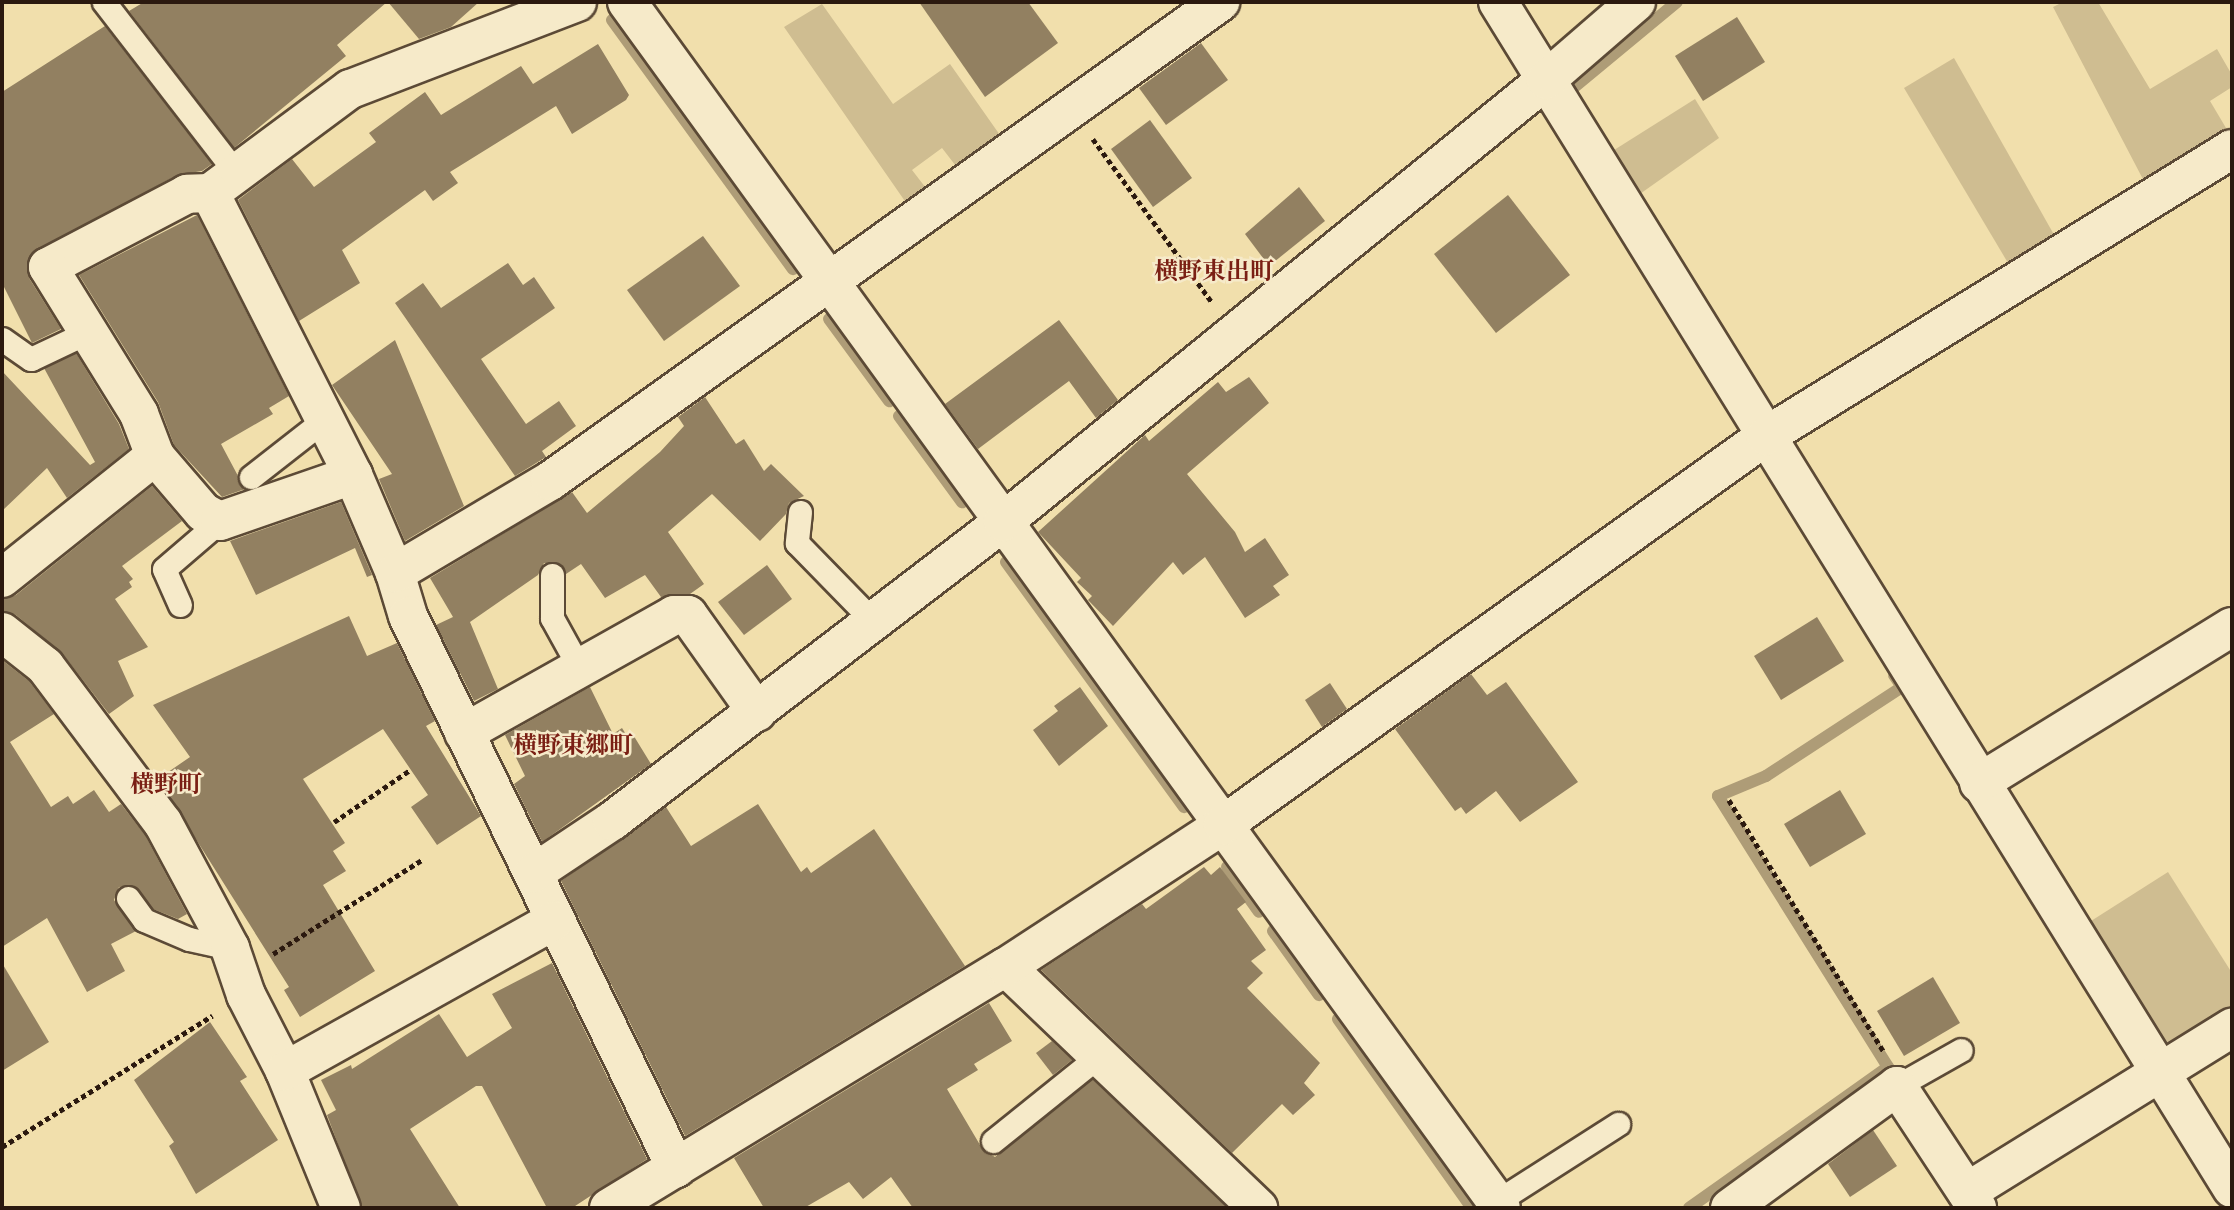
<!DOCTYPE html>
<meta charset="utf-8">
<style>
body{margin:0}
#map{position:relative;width:2234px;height:1210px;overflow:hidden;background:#f1dfac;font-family:"IM FELL Great Primer","Noto Serif JP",serif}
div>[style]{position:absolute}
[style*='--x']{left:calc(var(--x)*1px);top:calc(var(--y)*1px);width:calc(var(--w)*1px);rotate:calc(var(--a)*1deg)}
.green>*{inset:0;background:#cfbd91}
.stream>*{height:12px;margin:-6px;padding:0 6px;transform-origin:6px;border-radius:6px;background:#ae9c77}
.building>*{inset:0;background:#928061}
.path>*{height:4.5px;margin-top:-2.25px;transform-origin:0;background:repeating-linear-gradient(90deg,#2b190f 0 5px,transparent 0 8.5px)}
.roads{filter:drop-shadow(2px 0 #5c4a36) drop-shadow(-2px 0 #5c4a36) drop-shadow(0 2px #5c4a36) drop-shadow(0 -2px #5c4a36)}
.service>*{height:23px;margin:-11.5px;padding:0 11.5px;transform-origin:11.5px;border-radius:11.5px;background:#f6eac9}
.minor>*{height:38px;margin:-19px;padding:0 19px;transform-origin:19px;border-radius:19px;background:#f6eac9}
span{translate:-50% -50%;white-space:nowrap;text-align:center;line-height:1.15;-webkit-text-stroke:5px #f6eac9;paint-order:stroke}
.quarter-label{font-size:24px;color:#7a1f14;font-weight:700}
.frame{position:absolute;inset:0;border:4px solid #2b190f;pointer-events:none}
</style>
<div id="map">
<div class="green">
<i style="clip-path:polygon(2063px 2px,2098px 2px,2150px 89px,2217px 49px,2232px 75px,2232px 87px,2210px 101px,2229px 133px,2146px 185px,2053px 7px)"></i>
<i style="clip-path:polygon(822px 4px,893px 104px,950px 64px,1002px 138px,959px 170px,942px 148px,912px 170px,929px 192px,909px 207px,784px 27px)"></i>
<i style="clip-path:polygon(1954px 58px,2057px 240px,2011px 268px,1904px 88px)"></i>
<i style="clip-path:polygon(1695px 99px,1719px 138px,1630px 201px,1603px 157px)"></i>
<i style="clip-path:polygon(2168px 872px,2232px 973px,2232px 1019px,2173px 1056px,2080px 928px)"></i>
</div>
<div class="stream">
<i style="--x:612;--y:20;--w:308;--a:54"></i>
<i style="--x:1566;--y:94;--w:144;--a:-39.7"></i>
<i style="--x:829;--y:319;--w:102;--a:53.8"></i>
<i style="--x:899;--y:416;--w:107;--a:53.8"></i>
<i style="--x:1006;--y:562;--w:303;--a:54"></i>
<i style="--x:1227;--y:867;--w:55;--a:54.6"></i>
<i style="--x:1273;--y:931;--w:79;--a:54.3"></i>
<i style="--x:1338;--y:1019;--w:232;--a:54.7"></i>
<i style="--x:1689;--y:1208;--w:244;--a:-35.3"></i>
<i style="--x:1888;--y:1067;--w:320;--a:-122.1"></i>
<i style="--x:1718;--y:796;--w:52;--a:-22.6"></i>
<i style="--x:1766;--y:776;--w:163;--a:-33.2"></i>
<i style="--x:1902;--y:687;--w:14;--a:-124"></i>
</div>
<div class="building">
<i style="clip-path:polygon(144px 2px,387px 2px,337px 45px,346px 56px,234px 148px,129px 11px)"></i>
<i style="clip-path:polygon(388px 2px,479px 2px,451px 27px,419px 39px)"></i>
<i style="clip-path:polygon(919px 2px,1028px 2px,1058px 43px,985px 97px)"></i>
<i style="clip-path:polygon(1737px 17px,1765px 62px,1703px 101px,1675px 56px)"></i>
<i style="clip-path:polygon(105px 26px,212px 164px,202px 171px,177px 175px,30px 255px,29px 278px,61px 329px,32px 343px,2px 283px,2px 92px)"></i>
<i style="clip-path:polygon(1201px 43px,1228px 80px,1166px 125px,1139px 88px)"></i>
<i style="clip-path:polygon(598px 44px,629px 95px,626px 100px,572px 134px,556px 106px,450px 172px,458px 183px,433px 201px,425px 190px,342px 250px,360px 283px,299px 321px,238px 200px,292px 159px,314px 187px,376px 142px,369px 133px,425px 92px,441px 115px,521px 66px,533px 84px)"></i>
<i style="clip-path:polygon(1150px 120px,1192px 178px,1153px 207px,1111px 149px)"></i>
<i style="clip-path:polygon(1299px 187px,1325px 221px,1269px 266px,1245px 234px)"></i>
<i style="clip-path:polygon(1508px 195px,1570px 275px,1496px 333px,1434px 254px)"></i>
<i style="clip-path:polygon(197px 215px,289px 396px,269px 408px,273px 414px,221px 444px,245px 489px,222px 497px,174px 445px,158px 402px,79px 275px)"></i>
<i style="clip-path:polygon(703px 236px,740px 286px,664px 341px,627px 290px)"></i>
<i style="clip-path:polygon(508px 263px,523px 285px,534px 277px,555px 308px,481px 359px,526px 424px,559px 401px,576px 426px,542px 451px,546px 457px,515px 476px,395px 303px,423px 283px,441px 308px)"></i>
<i style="clip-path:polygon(1059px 320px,1118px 400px,1096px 418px,1069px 381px,978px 449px,945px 404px)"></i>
<i style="clip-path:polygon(395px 340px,464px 506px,405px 541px,379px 479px,392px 474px,332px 385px)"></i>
<i style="clip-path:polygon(76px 353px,119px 424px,129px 449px,67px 498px,47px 468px,2px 511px,2px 371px,90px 465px,95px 462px,44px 368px)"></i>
<i style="clip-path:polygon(1249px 377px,1269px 403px,1187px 474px,1235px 532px,1245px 552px,1265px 538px,1289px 575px,1273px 586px,1280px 595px,1245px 618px,1205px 557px,1183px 575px,1173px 562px,1113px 626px,1088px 600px,1092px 596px,1077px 582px,1081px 578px,1038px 532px,1145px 435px,1149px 441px,1218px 382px,1226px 392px)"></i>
<i style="clip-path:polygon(705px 397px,736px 444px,744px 439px,764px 471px,771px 464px,804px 496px,789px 503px,786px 514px,760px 541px,712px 494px,668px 532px,704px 584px,690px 594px,661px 597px,645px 575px,605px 598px,581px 564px,566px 574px,558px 563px,544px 563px,538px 575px,470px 622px,498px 689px,474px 701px,436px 625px,453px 617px,430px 578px,572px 492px,587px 513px,660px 452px,684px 426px,678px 417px)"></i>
<i style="clip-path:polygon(152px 486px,182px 521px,122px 566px,133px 579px,129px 582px,132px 587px,115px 599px,148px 647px,118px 661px,134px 696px,109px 714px,62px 653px,16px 615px,2px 611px,2px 599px,16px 595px)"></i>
<i style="clip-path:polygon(341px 502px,372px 575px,367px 577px,355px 548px,256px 595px,230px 541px)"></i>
<i style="clip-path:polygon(767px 565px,792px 599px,744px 635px,718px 602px)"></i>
<i style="clip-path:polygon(349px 616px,367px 656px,397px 643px,435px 721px,426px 726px,481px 816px,437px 845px,411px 807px,428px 795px,383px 729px,303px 779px,345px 843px,333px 851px,346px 871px,323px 885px,375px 971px,300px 1017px,284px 990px,289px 987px,158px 779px,190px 757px,153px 705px)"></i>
<i style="clip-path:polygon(1817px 617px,1844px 661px,1781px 700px,1754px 656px)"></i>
<i style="clip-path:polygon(2px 660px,29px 681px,54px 714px,10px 742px,51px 807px,68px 796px,73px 804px,94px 790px,109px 812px,121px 804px,145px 835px,187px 914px,178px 919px,153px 909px,134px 886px,119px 887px,114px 900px,136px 931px,111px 944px,125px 971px,87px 992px,47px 918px,2px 947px)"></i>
<i style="clip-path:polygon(1471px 674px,1487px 695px,1506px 682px,1578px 782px,1520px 822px,1496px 791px,1466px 814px,1461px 807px,1455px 811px,1395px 729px)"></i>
<i style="clip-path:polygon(1330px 683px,1347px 709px,1322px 727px,1305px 700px)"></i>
<i style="clip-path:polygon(590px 687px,613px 734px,622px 728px,627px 736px,632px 733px,651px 764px,542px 842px,514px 784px,525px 776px,505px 735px)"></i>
<i style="clip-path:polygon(1080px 687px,1108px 726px,1059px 766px,1033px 730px,1058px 711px,1054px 706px)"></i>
<i style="clip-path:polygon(1840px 790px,1866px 834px,1810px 867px,1784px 824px)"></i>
<i style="clip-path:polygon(758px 804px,801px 872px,807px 867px,811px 873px,874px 829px,965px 966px,685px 1136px,561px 881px,666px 807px,691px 846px)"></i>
<i style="clip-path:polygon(1204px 867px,1211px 875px,1220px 867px,1246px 902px,1237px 909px,1266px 950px,1251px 961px,1263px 973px,1247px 988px,1320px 1063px,1304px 1083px,1315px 1095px,1293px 1115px,1282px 1104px,1232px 1153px,1041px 970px,1142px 904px,1146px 909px)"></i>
<i style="clip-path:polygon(2px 963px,49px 1042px,2px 1071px)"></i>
<i style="clip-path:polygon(552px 963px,647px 1159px,572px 1208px,547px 1208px,482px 1086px,476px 1086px,410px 1129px,460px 1208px,362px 1208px,327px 1115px,336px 1110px,321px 1080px,351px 1065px,352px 1069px,439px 1014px,467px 1057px,512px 1028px,492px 994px)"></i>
<i style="clip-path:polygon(1933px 977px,1960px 1023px,1904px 1056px,1877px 1011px)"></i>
<i style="clip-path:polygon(989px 1003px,1012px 1041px,974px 1064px,978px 1070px,947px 1089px,983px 1150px,995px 1157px,1092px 1079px,1227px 1208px,913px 1208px,891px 1177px,863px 1199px,849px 1182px,804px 1208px,764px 1208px,734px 1158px)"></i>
<i style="clip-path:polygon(210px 1022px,247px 1077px,240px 1081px,278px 1140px,196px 1194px,169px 1146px,174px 1142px,134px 1080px)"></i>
<i style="clip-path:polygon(1052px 1041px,1072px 1060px,1053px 1075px,1036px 1053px)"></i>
<i style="clip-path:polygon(1873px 1130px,1897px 1166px,1850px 1197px,1828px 1164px)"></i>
</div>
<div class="path">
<i style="--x:1093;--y:139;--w:202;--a:53.9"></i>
<i style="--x:1729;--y:800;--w:296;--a:58.4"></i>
<i style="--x:334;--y:822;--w:92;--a:-34.4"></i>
<i style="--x:273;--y:954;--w:178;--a:-32.3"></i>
<i style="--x:2;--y:1147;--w:248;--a:-32"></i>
</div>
<div class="roads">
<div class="service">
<i style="--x:104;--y:2;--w:216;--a:52.3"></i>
<i style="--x:2;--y:339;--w:35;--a:35"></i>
<i style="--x:31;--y:359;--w:61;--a:-25.3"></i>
<i style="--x:251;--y:477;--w:93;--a:-38"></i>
<i style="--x:800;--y:512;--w:31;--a:96"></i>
<i style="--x:797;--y:543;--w:110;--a:45.7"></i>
<i style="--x:552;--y:575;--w:43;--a:90"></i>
<i style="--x:552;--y:618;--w:56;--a:61.1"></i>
<i style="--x:180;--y:605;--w:39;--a:-114"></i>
<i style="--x:164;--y:569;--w:74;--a:-40.6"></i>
<i style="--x:128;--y:898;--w:27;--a:54"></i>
<i style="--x:144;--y:920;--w:49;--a:22.9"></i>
<i style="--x:189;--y:939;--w:42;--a:12.4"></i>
<i style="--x:1897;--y:1086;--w:73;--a:-29.4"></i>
<i style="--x:993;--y:1141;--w:137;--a:-38.8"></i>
<i style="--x:1496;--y:1202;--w:145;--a:-32.6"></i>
</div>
<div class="minor">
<i style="--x:577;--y:2;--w:243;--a:159"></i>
<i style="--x:350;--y:89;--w:174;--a:143.4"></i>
<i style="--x:210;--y:193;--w:23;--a:178"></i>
<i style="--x:187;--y:194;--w:157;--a:152.3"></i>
<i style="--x:48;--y:267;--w:173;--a:58.2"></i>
<i style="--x:139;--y:414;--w:45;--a:69.1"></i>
<i style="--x:155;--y:456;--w:74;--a:49.4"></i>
<i style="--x:203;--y:512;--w:19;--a:28"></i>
<i style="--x:220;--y:521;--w:141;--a:-19.1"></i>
<i style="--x:353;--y:475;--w:107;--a:66.8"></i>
<i style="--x:395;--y:573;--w:45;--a:73.2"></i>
<i style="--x:408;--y:616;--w:614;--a:64.1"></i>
<i style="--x:627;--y:2;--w:1489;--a:54.07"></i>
<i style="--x:1498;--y:2;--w:1395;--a:58.25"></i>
<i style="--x:210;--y:193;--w:316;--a:63.1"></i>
<i style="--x:395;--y:573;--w:180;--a:-30.7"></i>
<i style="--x:550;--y:481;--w:824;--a:-35.56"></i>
<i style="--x:2;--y:578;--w:196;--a:-38.6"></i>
<i style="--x:2;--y:632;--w:55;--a:38.3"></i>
<i style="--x:45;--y:666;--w:196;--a:53.1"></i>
<i style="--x:163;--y:823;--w:142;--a:61.8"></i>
<i style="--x:230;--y:948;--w:50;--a:71.2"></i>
<i style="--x:246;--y:995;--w:85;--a:62.8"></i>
<i style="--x:285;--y:1071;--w:148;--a:67.8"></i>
<i style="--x:464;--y:733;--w:241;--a:-29.3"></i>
<i style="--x:674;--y:615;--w:14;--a:0"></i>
<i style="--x:688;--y:615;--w:119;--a:54.6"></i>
<i style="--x:1979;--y:783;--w:297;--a:-31.7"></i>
<i style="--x:534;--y:873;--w:94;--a:-33.7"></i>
<i style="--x:612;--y:821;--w:492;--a:-37.4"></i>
<i style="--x:1003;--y:522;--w:700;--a:-39.15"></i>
<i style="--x:1546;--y:80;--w:119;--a:-40.9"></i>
<i style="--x:1006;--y:967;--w:349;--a:43.7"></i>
<i style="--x:285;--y:1071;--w:309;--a:-29.2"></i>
<i style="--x:1967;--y:1192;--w:312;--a:-31.8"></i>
<i style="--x:609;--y:1208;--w:464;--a:-31.3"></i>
<i style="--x:1006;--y:967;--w:259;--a:-33.2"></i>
<i style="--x:1223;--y:825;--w:668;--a:-35.62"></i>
<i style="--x:1766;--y:436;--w:547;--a:-31.63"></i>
<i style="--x:1730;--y:1208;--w:207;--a:-36.1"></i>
<i style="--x:1897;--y:1086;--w:146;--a:56.7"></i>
</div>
</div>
<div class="quarter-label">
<span style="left:1214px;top:272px">横野東出町</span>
<span style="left:573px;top:746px">横野東郷町</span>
<span style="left:166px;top:785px">横野町</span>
</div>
<div class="frame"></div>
</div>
